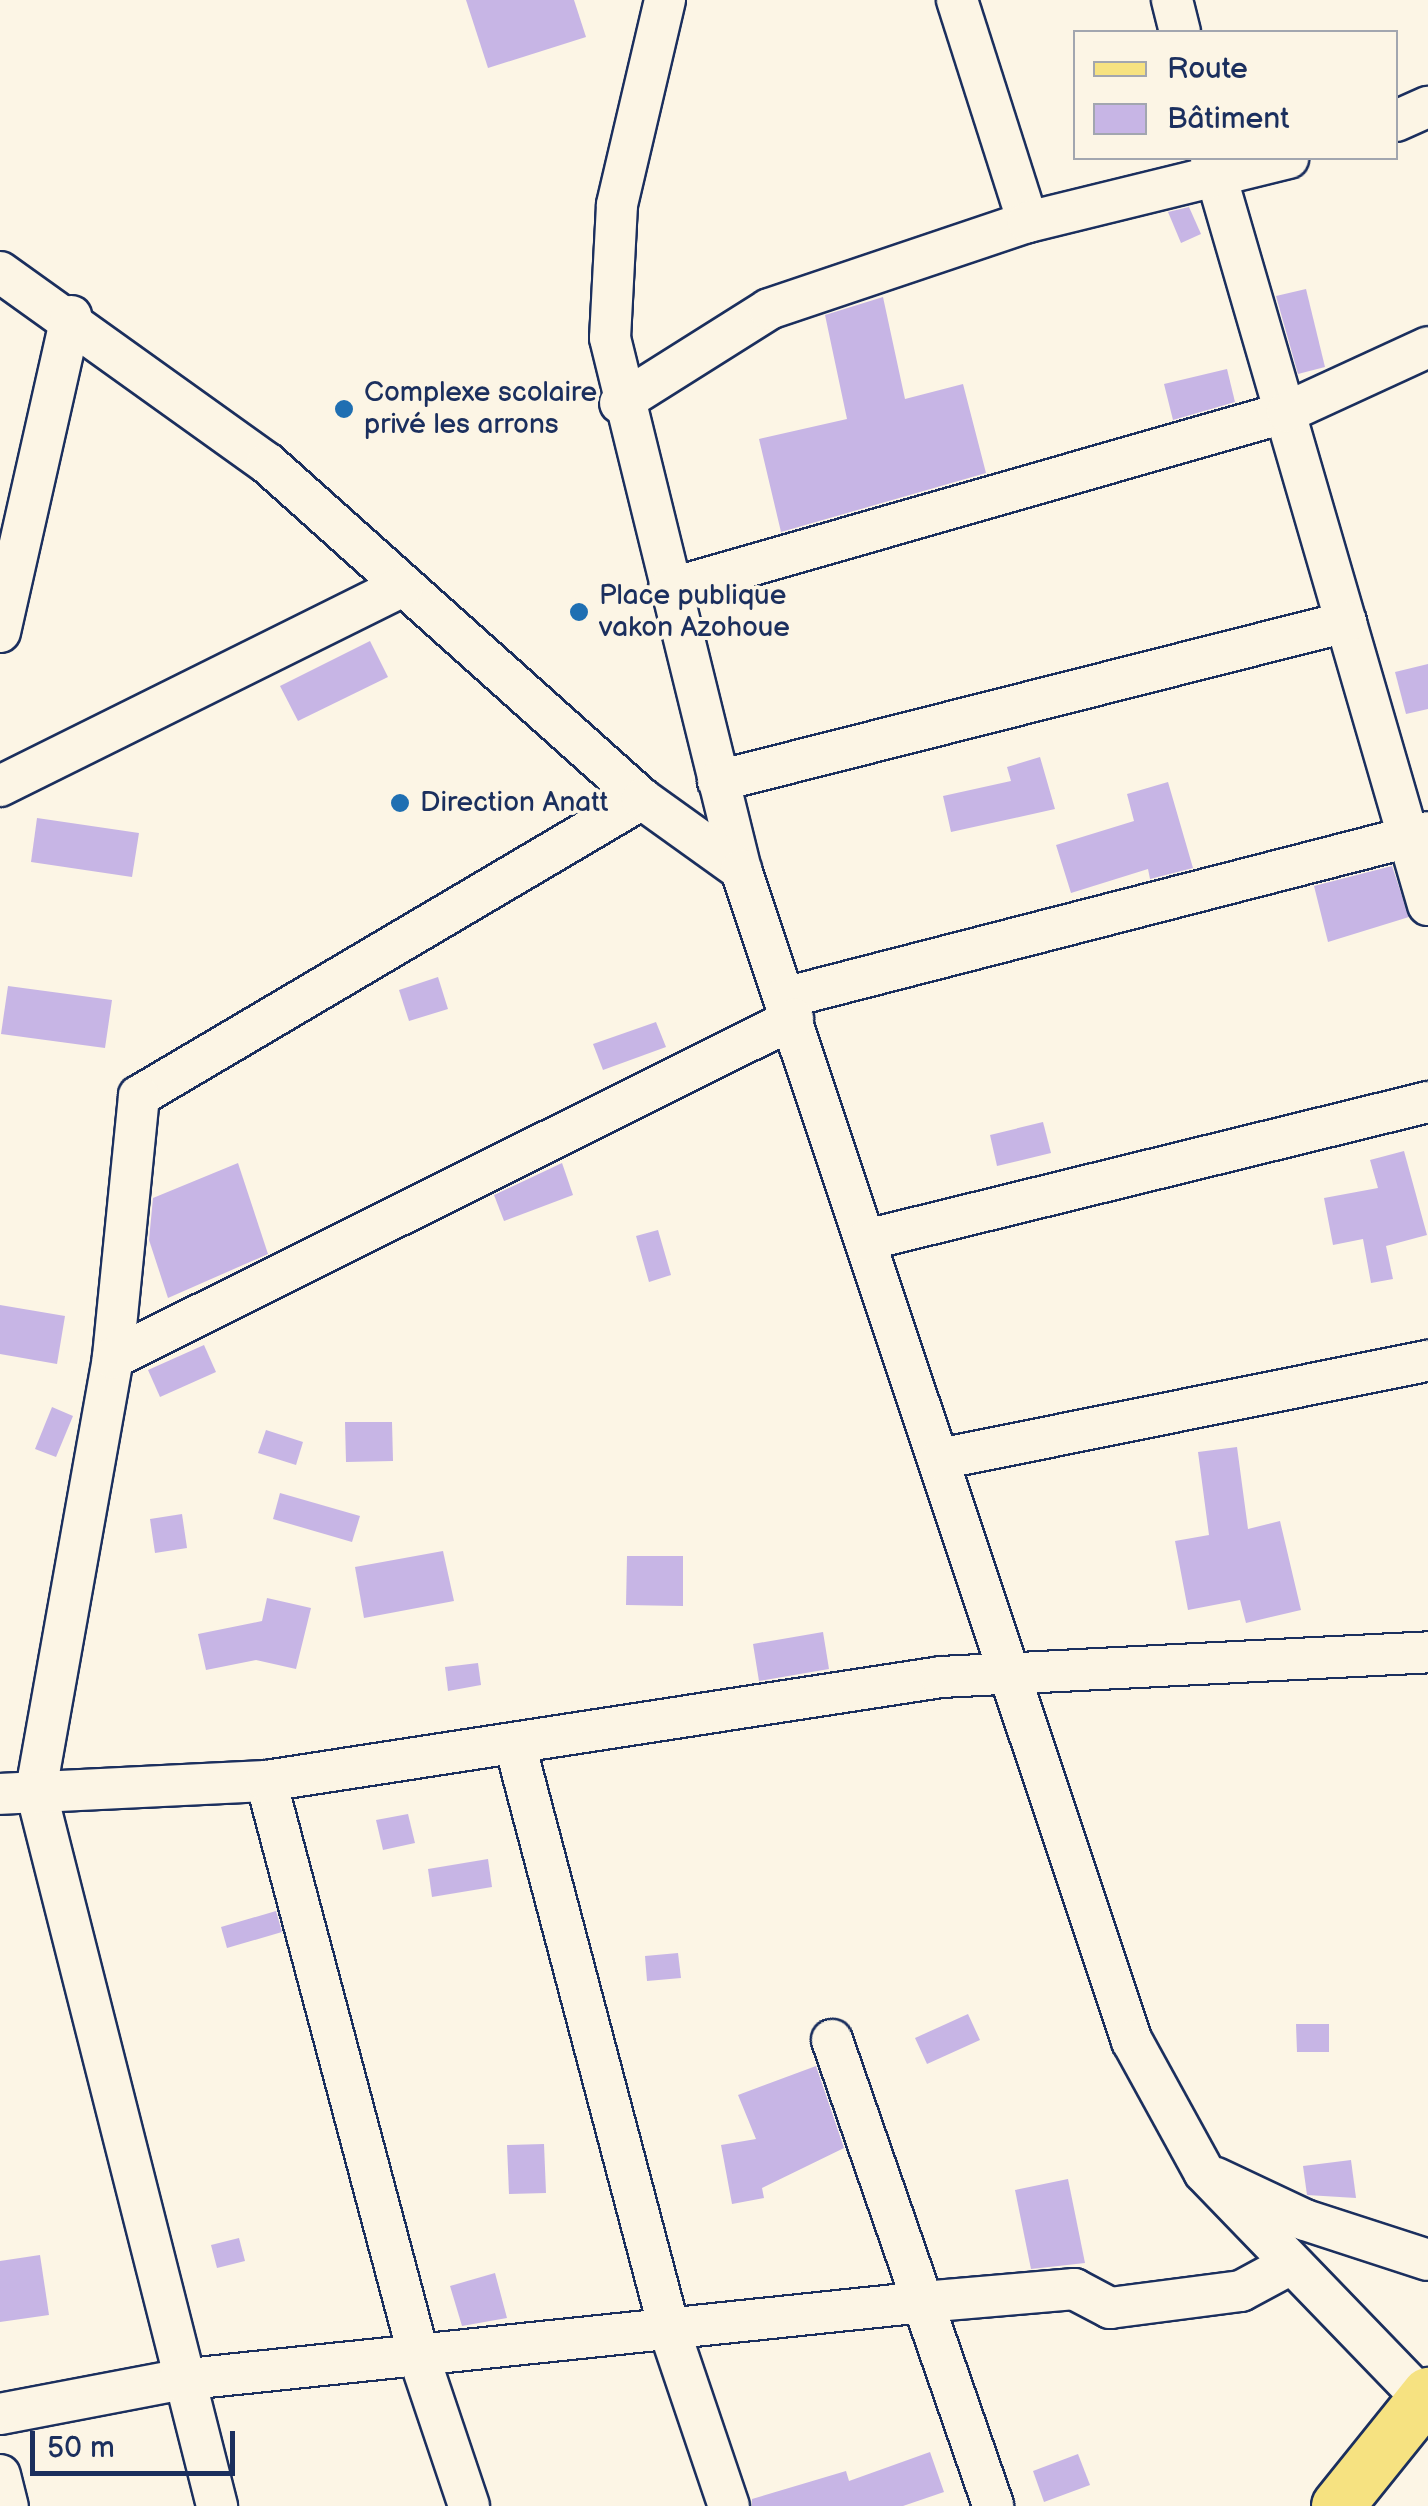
<!DOCTYPE html>
<meta charset="utf-8">
<style>
body{margin:0}
#map{position:relative;width:1428px;height:2506px;overflow:hidden;background:#fcf5e5;font-family:"Balsamiq Sans",sans-serif}
div>[style]{position:absolute}
[style*='--x']{left:calc(var(--x)*1px);top:calc(var(--y)*1px);width:calc(var(--w)*1px);rotate:calc(var(--a)*1deg)}
.building>*{inset:0;background:#c7b5e5}
.roads{filter:drop-shadow(2px 0 #1b2f5e) drop-shadow(-2px 0 #1b2f5e) drop-shadow(0 2px #1b2f5e) drop-shadow(0 -2px #1b2f5e)}
.minor>*{height:40px;margin:-20px;padding:0 20px;transform-origin:20px;border-radius:20px;background:#fcf5e5}
.major>*{height:52px;margin:-26px;padding:0 26px;transform-origin:26px;border-radius:26px;background:#f6e281}
.dots>*{width:28px;height:28px;translate:-50% -50%;box-sizing:border-box;border:5px solid #fcf5e5;border-radius:50%}
span{translate:-50% -50%;white-space:nowrap;text-align:center;line-height:1.15;-webkit-text-stroke:8px #fcf5e5;paint-order:stroke}
.poi-label{font-size:28px;color:#1b2f5e}
.left{translate:0 -50%;text-align:left}
.legend{position:absolute;left:1073px;top:30px;width:325px;height:130px;box-sizing:border-box;background:#fcf5e5;border:2px solid #a2a6af;margin:0;padding:12px 18px;list-style:none;font-size:30px;color:#1b2f5e}
.legend li{display:flex;align-items:center;gap:20px;height:50px}
.legend b{width:50px;border:2px solid #a2a6af}
.scale{position:absolute;left:30px;top:2431px;width:205px;height:45px;box-sizing:border-box;border:5px solid #1b2f5e;border-top:0;padding-left:12px;font-size:30px;line-height:35px;white-space:nowrap;color:#1b2f5e;-webkit-text-stroke:8px #fcf5e5;paint-order:stroke}
</style>
<div id="map">
<div class="building">
<i style="clip-path:polygon(466px 0,574px 0,586px 37px,488px 68px)"></i>
<i style="clip-path:polygon(1189px 207px,1201px 234px,1181px 243px,1168px 212px)"></i>
<i style="clip-path:polygon(1306px 289px,1325px 367px,1298px 374px,1276px 296px)"></i>
<i style="clip-path:polygon(883px 297px,905px 399px,963px 384px,986px 473px,781px 532px,759px 439px,847px 419px,825px 315px)"></i>
<i style="clip-path:polygon(1227px 369px,1235px 402px,1173px 420px,1164px 384px)"></i>
<i style="clip-path:polygon(370px 641px,388px 677px,298px 721px,280px 686px)"></i>
<i style="clip-path:polygon(1428px 664px,1428px 709px,1406px 714px,1395px 672px)"></i>
<i style="clip-path:polygon(1040px 757px,1055px 809px,951px 832px,943px 796px,1011px 781px,1007px 767px)"></i>
<i style="clip-path:polygon(1168px 782px,1193px 868px,1150px 879px,1148px 869px,1071px 893px,1056px 845px,1134px 821px,1127px 794px)"></i>
<i style="clip-path:polygon(37px 818px,139px 833px,132px 877px,31px 862px)"></i>
<i style="clip-path:polygon(1392px 866px,1409px 917px,1328px 942px,1314px 886px)"></i>
<i style="clip-path:polygon(438px 977px,448px 1009px,409px 1021px,399px 990px)"></i>
<i style="clip-path:polygon(8px 986px,112px 1000px,105px 1048px,1px 1034px)"></i>
<i style="clip-path:polygon(656px 1022px,666px 1047px,603px 1070px,593px 1044px)"></i>
<i style="clip-path:polygon(1043px 1122px,1051px 1153px,997px 1166px,990px 1135px)"></i>
<i style="clip-path:polygon(1404px 1151px,1427px 1235px,1386px 1246px,1393px 1279px,1371px 1283px,1363px 1239px,1333px 1245px,1324px 1198px,1378px 1188px,1370px 1160px)"></i>
<i style="clip-path:polygon(238px 1163px,268px 1254px,168px 1298px,149px 1240px,153px 1198px)"></i>
<i style="clip-path:polygon(562px 1163px,573px 1195px,504px 1221px,494px 1195px)"></i>
<i style="clip-path:polygon(658px 1230px,671px 1275px,649px 1282px,636px 1236px)"></i>
<i style="clip-path:polygon(0 1305px,65px 1316px,57px 1364px,0 1354px)"></i>
<i style="clip-path:polygon(204px 1345px,216px 1372px,160px 1397px,148px 1370px)"></i>
<i style="clip-path:polygon(52px 1407px,73px 1416px,56px 1457px,35px 1449px)"></i>
<i style="clip-path:polygon(345px 1422px,392px 1422px,393px 1461px,346px 1462px)"></i>
<i style="clip-path:polygon(266px 1430px,303px 1442px,296px 1465px,258px 1453px)"></i>
<i style="clip-path:polygon(1237px 1447px,1248px 1529px,1280px 1521px,1301px 1610px,1246px 1623px,1240px 1600px,1188px 1610px,1175px 1541px,1209px 1535px,1198px 1452px)"></i>
<i style="clip-path:polygon(280px 1493px,360px 1516px,352px 1542px,273px 1519px)"></i>
<i style="clip-path:polygon(182px 1514px,187px 1548px,155px 1553px,150px 1519px)"></i>
<i style="clip-path:polygon(443px 1551px,454px 1601px,364px 1618px,355px 1567px)"></i>
<i style="clip-path:polygon(627px 1556px,683px 1556px,683px 1606px,626px 1605px)"></i>
<i style="clip-path:polygon(267px 1598px,311px 1608px,296px 1669px,256px 1660px,206px 1670px,198px 1634px,262px 1621px)"></i>
<i style="clip-path:polygon(823px 1632px,829px 1669px,759px 1681px,753px 1644px)"></i>
<i style="clip-path:polygon(478px 1663px,481px 1685px,448px 1691px,445px 1667px)"></i>
<i style="clip-path:polygon(408px 1814px,415px 1843px,383px 1850px,376px 1820px)"></i>
<i style="clip-path:polygon(488px 1859px,492px 1887px,432px 1897px,428px 1869px)"></i>
<i style="clip-path:polygon(276px 1911px,282px 1932px,227px 1948px,221px 1927px)"></i>
<i style="clip-path:polygon(678px 1953px,681px 1978px,647px 1981px,645px 1956px)"></i>
<i style="clip-path:polygon(968px 2014px,980px 2040px,927px 2064px,915px 2038px)"></i>
<i style="clip-path:polygon(1296px 2024px,1329px 2024px,1329px 2052px,1297px 2052px)"></i>
<i style="clip-path:polygon(816px 2066px,844px 2148px,762px 2188px,764px 2198px,732px 2204px,721px 2145px,756px 2139px,738px 2095px)"></i>
<i style="clip-path:polygon(544px 2144px,546px 2193px,509px 2194px,507px 2145px)"></i>
<i style="clip-path:polygon(1351px 2160px,1356px 2198px,1307px 2195px,1303px 2166px)"></i>
<i style="clip-path:polygon(1068px 2179px,1085px 2263px,1031px 2269px,1015px 2190px)"></i>
<i style="clip-path:polygon(239px 2238px,245px 2261px,217px 2268px,211px 2245px)"></i>
<i style="clip-path:polygon(40px 2255px,49px 2315px,0 2322px,0 2261px)"></i>
<i style="clip-path:polygon(495px 2273px,507px 2318px,462px 2326px,450px 2286px)"></i>
<i style="clip-path:polygon(930px 2452px,944px 2492px,903px 2506px,752px 2506px,752px 2499px,846px 2471px,849px 2481px)"></i>
<i style="clip-path:polygon(1078px 2454px,1090px 2485px,1044px 2502px,1033px 2471px)"></i>
</div>
<div class="roads">
<div class="minor">
<i style="--x:665;--y:0;--w:211;--a:103.2"></i>
<i style="--x:617;--y:205;--w:133;--a:93"></i>
<i style="--x:610;--y:338;--w:548;--a:76.17"></i>
<i style="--x:957;--y:0;--w:233;--a:72.3"></i>
<i style="--x:1172;--y:0;--w:33;--a:76"></i>
<i style="--x:1396;--y:121;--w:35;--a:-24"></i>
<i style="--x:1211;--y:158;--w:778;--a:73.8"></i>
<i style="--x:0;--y:272;--w:328;--a:35.6"></i>
<i style="--x:267;--y:463;--w:504;--a:41.86"></i>
<i style="--x:642;--y:799;--w:584;--a:149.44"></i>
<i style="--x:139;--y:1096;--w:263;--a:95.7"></i>
<i style="--x:113;--y:1358;--w:440;--a:100.1"></i>
<i style="--x:36;--y:1791;--w:738;--a:75.79"></i>
<i style="--x:620;--y:403;--w:176;--a:-32.2"></i>
<i style="--x:769;--y:309;--w:273;--a:-18.6"></i>
<i style="--x:1028;--y:222;--w:268;--a:-13.8"></i>
<i style="--x:669;--y:589;--w:643;--a:-15.98"></i>
<i style="--x:1287;--y:412;--w:155;--a:-24.7"></i>
<i style="--x:0;--y:632;--w:324;--a:-77.3"></i>
<i style="--x:718;--y:781;--w:648;--a:-14.21"></i>
<i style="--x:0;--y:786;--w:450;--a:-26.4"></i>
<i style="--x:642;--y:799;--w:122;--a:35.6"></i>
<i style="--x:741;--y:870;--w:1235;--a:71.54"></i>
<i style="--x:1132;--y:2041;--w:149;--a:61.2"></i>
<i style="--x:1204;--y:2172;--w:317;--a:46"></i>
<i style="--x:784;--y:998;--w:665;--a:-14.45"></i>
<i style="--x:866;--y:1240;--w:579;--a:-13.8"></i>
<i style="--x:113;--y:1358;--w:760;--a:-26.5"></i>
<i style="--x:940;--y:1459;--w:498;--a:-11.4"></i>
<i style="--x:515;--y:1745;--w:607;--a:75.21"></i>
<i style="--x:670;--y:2332;--w:184;--a:71.3"></i>
<i style="--x:266;--y:1781;--w:596;--a:75.12"></i>
<i style="--x:419;--y:2357;--w:157;--a:71.4"></i>
<i style="--x:0;--y:1794;--w:266;--a:-2.8"></i>
<i style="--x:266;--y:1781;--w:683;--a:-8.76"></i>
<i style="--x:941;--y:1677;--w:488;--a:-2.9"></i>
<i style="--x:832;--y:2040;--w:493;--a:70.9"></i>
<i style="--x:1216;--y:2178;--w:98;--a:25.3"></i>
<i style="--x:1305;--y:2220;--w:129;--a:18"></i>
<i style="--x:0;--y:2414;--w:182;--a:-10.8"></i>
<i style="--x:179;--y:2380;--w:748;--a:-5.98"></i>
<i style="--x:923;--y:2302;--w:152;--a:-4.9"></i>
<i style="--x:1074;--y:2289;--w:41;--a:27.8"></i>
<i style="--x:1110;--y:2308;--w:132;--a:-7.4"></i>
<i style="--x:1241;--y:2291;--w:55;--a:-28.4"></i>
<i style="--x:0;--y:2475;--w:32;--a:76"></i>
</div>
<div class="major">
<i style="--x:1338;--y:2506;--w:144;--a:-51.2"></i>
</div>
</div>
<div class="dots">
<i style="left:344px;top:409px;background:#1f6fb2"></i>
<i style="left:579px;top:612px;background:#1f6fb2"></i>
<i style="left:400px;top:803px;background:#1f6fb2"></i>
</div>
<div class="poi-label">
<span class="left" style="left:364px;top:409px">Complexe scolaire<br>privé les arrons</span>
<span class="left" style="left:599px;top:612px">Place publique<br>vakon Azohoue</span>
<span class="left" style="left:420px;top:803px">Direction Anatt</span>
</div>
<ul class="legend">
<li><b style="height:12px;background:#f6e281"></b>Route</li>
<li><b style="height:28px;background:#c7b5e5"></b>Bâtiment</li>
</ul>
<div class="scale">50 m</div>
</div>
